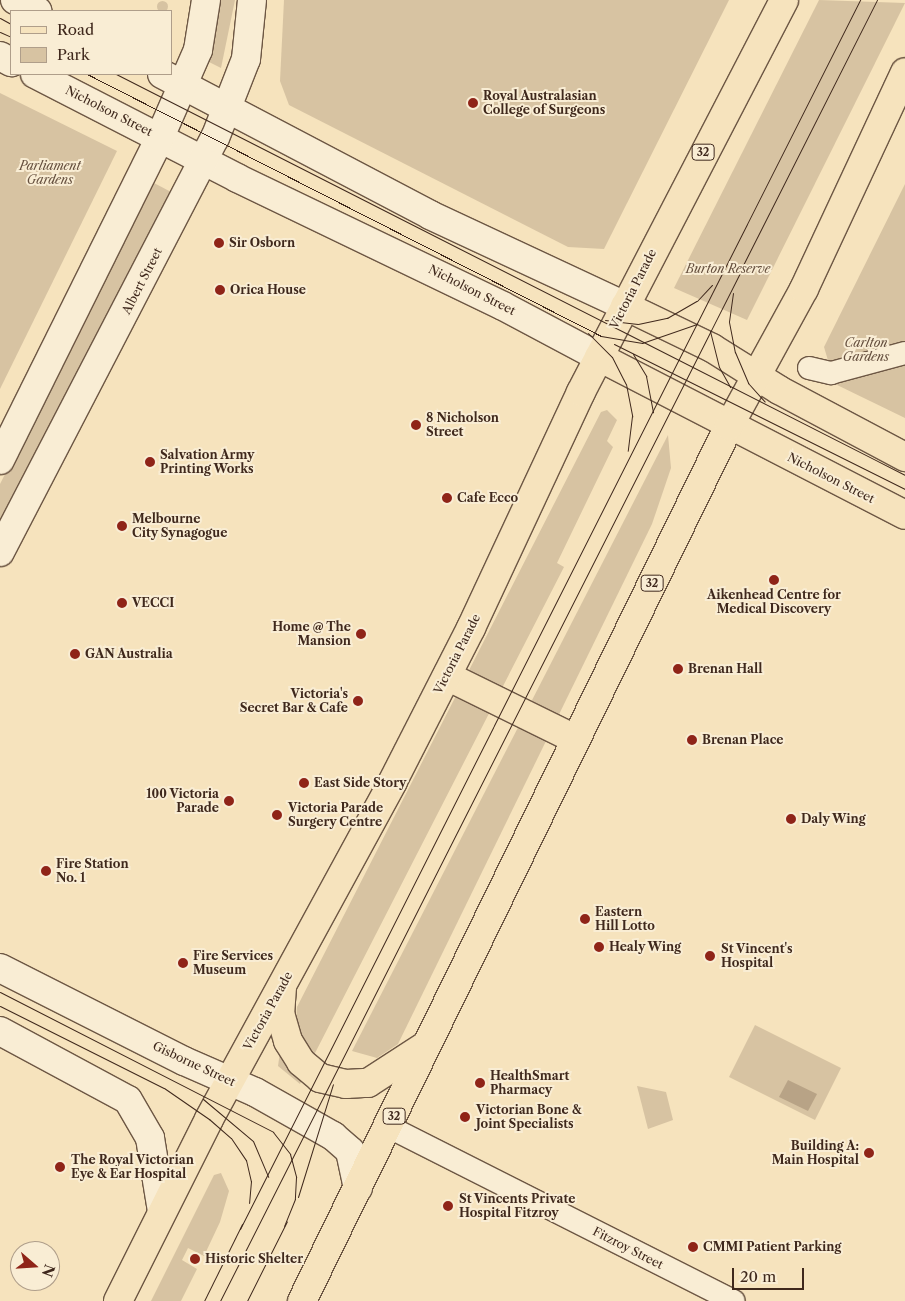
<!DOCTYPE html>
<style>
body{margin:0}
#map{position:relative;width:905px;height:1301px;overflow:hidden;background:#f6e3bd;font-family:"Libre Caslon Text",serif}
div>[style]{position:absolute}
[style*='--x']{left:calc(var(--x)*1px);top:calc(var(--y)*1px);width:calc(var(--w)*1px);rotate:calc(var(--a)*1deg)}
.green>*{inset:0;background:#d7c3a2}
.round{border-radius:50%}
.water>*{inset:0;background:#b8a386}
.roads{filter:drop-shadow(1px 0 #6d5744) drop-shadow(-1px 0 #6d5744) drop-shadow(0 1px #6d5744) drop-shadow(0 -1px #6d5744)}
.street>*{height:22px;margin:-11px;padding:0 11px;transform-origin:11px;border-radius:11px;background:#f9edd4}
.secondary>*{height:28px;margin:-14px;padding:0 14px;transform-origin:14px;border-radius:14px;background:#f9edd4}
.primary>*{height:28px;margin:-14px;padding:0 14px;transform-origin:14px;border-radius:14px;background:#f6e3bd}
.tram>*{height:1px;margin:-0.5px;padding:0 0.5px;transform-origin:0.5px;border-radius:0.5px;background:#3f281c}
.dots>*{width:14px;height:14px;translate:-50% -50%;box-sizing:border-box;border:2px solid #f9edd4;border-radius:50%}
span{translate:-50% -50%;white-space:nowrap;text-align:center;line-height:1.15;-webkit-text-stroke:4px #f9edd4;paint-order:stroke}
.shield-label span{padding:1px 4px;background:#f9edd4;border:1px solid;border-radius:4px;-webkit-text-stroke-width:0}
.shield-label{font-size:11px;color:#3f281c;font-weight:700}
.poi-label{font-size:12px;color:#3f281c;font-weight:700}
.left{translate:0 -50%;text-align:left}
.right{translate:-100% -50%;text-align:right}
.street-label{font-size:12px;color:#3f281c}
.park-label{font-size:12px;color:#654f3e;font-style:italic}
.legend{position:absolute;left:10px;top:10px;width:162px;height:65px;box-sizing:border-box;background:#f9edd4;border:1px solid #af9e8a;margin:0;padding:6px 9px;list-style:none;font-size:15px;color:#3f281c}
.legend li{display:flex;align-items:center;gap:10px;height:25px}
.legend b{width:25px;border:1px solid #af9e8a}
.north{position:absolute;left:10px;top:1241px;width:50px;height:50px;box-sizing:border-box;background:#f9edd4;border:1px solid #af9e8a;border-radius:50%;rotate:109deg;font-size:14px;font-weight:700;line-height:20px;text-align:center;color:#3f281c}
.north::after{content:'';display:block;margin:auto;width:18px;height:22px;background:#8f2418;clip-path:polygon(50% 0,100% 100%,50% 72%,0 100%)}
.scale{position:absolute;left:732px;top:1268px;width:72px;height:22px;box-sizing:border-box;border:2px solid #3f281c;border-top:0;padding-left:6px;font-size:15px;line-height:18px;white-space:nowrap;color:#3f281c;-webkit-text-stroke:4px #f9edd4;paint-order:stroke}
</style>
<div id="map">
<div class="green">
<i style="clip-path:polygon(216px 0,235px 0,221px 68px,201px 58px)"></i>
<i style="clip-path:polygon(284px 0,729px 0,604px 249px,568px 247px,289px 105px,280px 81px)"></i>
<i style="clip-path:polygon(819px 0,905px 3px,747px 320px,674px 288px)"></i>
<i class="round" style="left:156.5px;top:0.5px;width:11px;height:11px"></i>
<i style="clip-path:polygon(0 93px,117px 151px,0 389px)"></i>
<i style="clip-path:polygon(154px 183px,173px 193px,0 531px,0 484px)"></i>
<i style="clip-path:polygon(905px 184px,905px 418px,835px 384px,824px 347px)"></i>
<i style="clip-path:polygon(607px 410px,617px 420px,607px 441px,613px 447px,557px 563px,564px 567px,313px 1057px,296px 1025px,297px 1007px,601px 412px)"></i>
<i style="clip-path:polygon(668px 435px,671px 468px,652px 524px,398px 1044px,377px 1058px,352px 1051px)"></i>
<i style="clip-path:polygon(755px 1025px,841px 1068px,815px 1120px,729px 1077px)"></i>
<i style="clip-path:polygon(280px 1052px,303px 1077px,300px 1084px,278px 1066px)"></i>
<i style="clip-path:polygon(637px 1086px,666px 1092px,673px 1120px,648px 1129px)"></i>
<i style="clip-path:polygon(221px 1173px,229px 1191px,220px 1222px,204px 1256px,188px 1248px,182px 1260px,197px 1269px,181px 1301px,151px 1301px,214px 1175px)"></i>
</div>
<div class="water">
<i style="clip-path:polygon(788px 1080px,817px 1094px,808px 1111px,779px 1097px)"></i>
</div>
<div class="roads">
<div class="street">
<i style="--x:809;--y:368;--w:23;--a:13"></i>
<i style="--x:831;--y:373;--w:77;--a:-15.1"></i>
<i style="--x:389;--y:1127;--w:386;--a:26.8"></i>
</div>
<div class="secondary">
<i style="--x:15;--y:0;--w:25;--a:26"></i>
<i style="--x:0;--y:56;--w:13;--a:29"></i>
<i style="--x:35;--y:74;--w:227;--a:27.2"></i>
<i style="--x:237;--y:178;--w:295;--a:25.7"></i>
<i style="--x:503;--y:306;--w:109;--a:28"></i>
<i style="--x:162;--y:74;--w:303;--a:27.7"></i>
<i style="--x:430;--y:215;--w:215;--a:25"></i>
<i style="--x:0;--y:460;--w:360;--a:-63.6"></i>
<i style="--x:160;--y:137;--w:95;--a:-66.4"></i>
<i style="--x:198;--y:50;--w:51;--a:-80.9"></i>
<i style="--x:0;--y:552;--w:466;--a:-62.6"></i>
<i style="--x:215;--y:138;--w:85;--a:-68.6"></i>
<i style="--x:246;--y:59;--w:59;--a:-84.2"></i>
<i style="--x:0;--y:968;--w:206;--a:26.8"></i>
<i style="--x:184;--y:1061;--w:77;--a:23.6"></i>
<i style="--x:255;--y:1092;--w:90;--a:29.4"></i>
<i style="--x:333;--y:1136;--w:23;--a:41"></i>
<i style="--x:350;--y:1151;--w:38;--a:78"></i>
<i style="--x:0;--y:1031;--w:145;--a:28.3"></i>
<i style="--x:128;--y:1100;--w:44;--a:59.9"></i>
<i style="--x:150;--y:1138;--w:74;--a:80.7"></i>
</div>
<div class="primary">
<i style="--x:625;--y:306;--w:97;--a:25.8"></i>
<i style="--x:712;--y:348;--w:79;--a:32.1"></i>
<i style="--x:779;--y:390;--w:143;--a:28"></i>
<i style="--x:599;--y:357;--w:344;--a:27.3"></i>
<i style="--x:447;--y:676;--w:143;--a:26.2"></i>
<i style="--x:282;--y:987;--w:26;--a:94"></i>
<i style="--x:280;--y:1013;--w:29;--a:74"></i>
<i style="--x:288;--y:1041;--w:25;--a:58"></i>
<i style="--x:301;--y:1062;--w:25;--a:40"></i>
<i style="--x:320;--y:1078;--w:27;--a:13"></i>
<i style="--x:346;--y:1084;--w:22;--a:-3"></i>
<i style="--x:368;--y:1083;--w:68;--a:-33"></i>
<i style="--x:118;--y:1301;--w:203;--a:-63.4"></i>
<i style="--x:209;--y:1119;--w:385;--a:-61.4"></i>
<i style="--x:393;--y:781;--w:172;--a:-63"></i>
<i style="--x:471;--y:628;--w:260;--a:-65"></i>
<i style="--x:581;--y:392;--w:441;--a:-62.6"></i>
<i style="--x:302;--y:1301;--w:974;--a:-63.99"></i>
<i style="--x:729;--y:426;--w:156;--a:-61.3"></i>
<i style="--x:804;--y:289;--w:239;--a:-65"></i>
</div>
</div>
<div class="tram">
<i style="--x:0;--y:18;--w:13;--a:29"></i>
<i style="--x:0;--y:32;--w:12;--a:24"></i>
<i style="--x:87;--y:74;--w:577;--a:27.01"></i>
<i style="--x:601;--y:336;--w:42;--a:9.7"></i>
<i style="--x:642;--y:343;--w:58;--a:-19.1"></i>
<i style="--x:116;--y:74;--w:885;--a:26.94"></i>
<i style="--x:739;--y:273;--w:306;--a:-63.2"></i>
<i style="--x:733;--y:293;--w:29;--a:98"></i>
<i style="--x:729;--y:322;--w:31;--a:79"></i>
<i style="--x:735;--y:352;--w:34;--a:67"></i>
<i style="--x:748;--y:383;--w:25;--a:48"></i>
<i style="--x:605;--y:320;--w:33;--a:7"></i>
<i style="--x:638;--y:324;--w:30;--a:-12"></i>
<i style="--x:667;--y:318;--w:34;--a:-30"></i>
<i style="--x:697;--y:301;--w:22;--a:-47"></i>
<i style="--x:710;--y:331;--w:37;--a:76"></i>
<i style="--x:719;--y:367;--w:23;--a:61"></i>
<i style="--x:588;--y:333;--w:34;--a:45"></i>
<i style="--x:612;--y:357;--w:30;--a:63"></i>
<i style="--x:626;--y:384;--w:33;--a:79"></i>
<i style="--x:632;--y:416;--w:35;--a:97"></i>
<i style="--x:614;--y:344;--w:325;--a:26.5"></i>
<i style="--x:633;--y:354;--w:26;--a:59"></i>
<i style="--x:646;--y:376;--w:37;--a:79"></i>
<i style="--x:0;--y:992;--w:307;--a:27.1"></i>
<i style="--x:273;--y:1132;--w:28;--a:52"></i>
<i style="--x:290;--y:1154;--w:24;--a:75"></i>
<i style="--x:296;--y:1177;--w:22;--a:93"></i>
<i style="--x:295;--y:1199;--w:29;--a:112"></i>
<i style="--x:0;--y:1006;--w:183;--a:26.6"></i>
<i style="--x:164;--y:1088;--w:55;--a:34.6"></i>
<i style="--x:209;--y:1119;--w:29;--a:41"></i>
<i style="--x:231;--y:1138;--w:27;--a:56"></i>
<i style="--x:246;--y:1160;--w:22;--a:77"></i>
<i style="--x:251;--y:1181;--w:22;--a:95"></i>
<i style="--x:203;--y:1099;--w:65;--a:40"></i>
<i style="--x:253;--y:1141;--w:39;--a:67"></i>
<i style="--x:298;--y:1197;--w:118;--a:-72.8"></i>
<i style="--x:240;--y:1229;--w:1377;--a:-63.23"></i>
<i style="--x:204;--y:1301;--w:86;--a:-63.7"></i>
<i style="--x:220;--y:1301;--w:1157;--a:-63.17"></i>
<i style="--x:247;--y:1301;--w:89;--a:-63.4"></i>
</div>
<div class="dots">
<i style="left:473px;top:103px;background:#8f2418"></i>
<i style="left:219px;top:243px;background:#8f2418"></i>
<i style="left:220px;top:290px;background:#8f2418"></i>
<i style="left:416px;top:425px;background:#8f2418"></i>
<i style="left:150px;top:462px;background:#8f2418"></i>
<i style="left:447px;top:498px;background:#8f2418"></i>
<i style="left:122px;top:526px;background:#8f2418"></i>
<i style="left:774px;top:580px;background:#8f2418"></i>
<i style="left:122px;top:603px;background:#8f2418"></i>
<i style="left:361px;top:634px;background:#8f2418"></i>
<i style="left:75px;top:654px;background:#8f2418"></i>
<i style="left:678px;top:669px;background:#8f2418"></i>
<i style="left:358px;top:701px;background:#8f2418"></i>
<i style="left:692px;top:740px;background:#8f2418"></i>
<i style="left:304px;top:783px;background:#8f2418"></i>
<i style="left:229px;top:801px;background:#8f2418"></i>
<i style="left:277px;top:815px;background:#8f2418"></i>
<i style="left:791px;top:819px;background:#8f2418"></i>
<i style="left:46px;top:871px;background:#8f2418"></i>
<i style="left:585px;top:919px;background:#8f2418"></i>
<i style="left:599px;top:947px;background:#8f2418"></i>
<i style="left:710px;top:956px;background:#8f2418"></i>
<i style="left:183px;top:963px;background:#8f2418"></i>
<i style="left:480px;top:1083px;background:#8f2418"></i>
<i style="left:465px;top:1117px;background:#8f2418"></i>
<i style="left:869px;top:1153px;background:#8f2418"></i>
<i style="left:60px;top:1167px;background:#8f2418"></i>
<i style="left:448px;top:1206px;background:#8f2418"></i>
<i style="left:693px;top:1247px;background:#8f2418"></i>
<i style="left:195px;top:1259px;background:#8f2418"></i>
</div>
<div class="shield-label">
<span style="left:703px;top:152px">32</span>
<span style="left:652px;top:583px">32</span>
<span style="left:394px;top:1116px">32</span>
</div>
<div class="poi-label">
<span class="left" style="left:483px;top:103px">Royal Australasian<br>College of Surgeons</span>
<span class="left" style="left:229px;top:243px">Sir Osborn</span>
<span class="left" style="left:230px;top:290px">Orica House</span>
<span class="left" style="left:426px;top:425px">8 Nicholson<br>Street</span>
<span class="left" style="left:160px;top:462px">Salvation Army<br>Printing Works</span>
<span class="left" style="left:457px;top:498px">Cafe Ecco</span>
<span class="left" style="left:132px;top:526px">Melbourne<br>City Synagogue</span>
<span style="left:774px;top:602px">Aikenhead Centre for<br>Medical Discovery</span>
<span class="left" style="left:132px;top:603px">VECCI</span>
<span class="right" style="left:351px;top:634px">Home @ The<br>Mansion</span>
<span class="left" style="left:85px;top:654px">GAN Australia</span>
<span class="left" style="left:688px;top:669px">Brenan Hall</span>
<span class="right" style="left:348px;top:701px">Victoria's<br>Secret Bar &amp; Cafe</span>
<span class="left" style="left:702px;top:740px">Brenan Place</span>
<span class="left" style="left:314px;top:783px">East Side Story</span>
<span class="right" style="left:219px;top:801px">100 Victoria<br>Parade</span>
<span class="left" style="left:288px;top:815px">Victoria Parade<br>Surgery Centre</span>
<span class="left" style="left:801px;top:819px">Daly Wing</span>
<span class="left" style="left:56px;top:871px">Fire Station<br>No. 1</span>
<span class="left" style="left:595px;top:919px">Eastern<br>Hill Lotto</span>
<span class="left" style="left:609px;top:947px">Healy Wing</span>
<span class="left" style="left:721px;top:956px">St Vincent's<br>Hospital</span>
<span class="left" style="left:193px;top:963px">Fire Services<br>Museum</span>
<span class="left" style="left:490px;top:1083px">HealthSmart<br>Pharmacy</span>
<span class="left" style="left:476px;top:1117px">Victorian Bone &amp;<br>Joint Specialists</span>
<span class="right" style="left:859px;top:1153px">Building A:<br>Main Hospital</span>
<span class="left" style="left:71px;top:1167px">The Royal Victorian<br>Eye &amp; Ear Hospital</span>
<span class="left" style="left:459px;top:1206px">St Vincents Private<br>Hospital Fitzroy</span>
<span class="left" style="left:703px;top:1247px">CMMI Patient Parking</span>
<span class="left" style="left:205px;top:1259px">Historic Shelter</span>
</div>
<div class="street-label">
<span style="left:109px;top:111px;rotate:27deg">Nicholson Street</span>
<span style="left:142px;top:281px;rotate:-63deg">Albert Street</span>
<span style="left:633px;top:289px;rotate:-63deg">Victoria Parade</span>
<span style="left:472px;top:290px;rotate:27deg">Nicholson Street</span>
<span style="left:831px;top:478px;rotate:27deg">Nicholson Street</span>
<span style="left:457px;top:654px;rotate:-63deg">Victoria Parade</span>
<span style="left:268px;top:1011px;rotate:-61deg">Victoria Parade</span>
<span style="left:194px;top:1064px;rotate:25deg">Gisborne Street</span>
<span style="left:628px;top:1248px;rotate:27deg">Fitzroy Street</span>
</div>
<div class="park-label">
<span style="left:50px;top:173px">Parliament<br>Gardens</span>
<span style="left:728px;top:269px">Burton Reserve</span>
<span style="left:866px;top:350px">Carlton<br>Gardens</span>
</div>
<ul class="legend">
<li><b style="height:6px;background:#f6e3bd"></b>Road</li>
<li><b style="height:14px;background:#d7c3a2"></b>Park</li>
</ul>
<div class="north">N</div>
<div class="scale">20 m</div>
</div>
